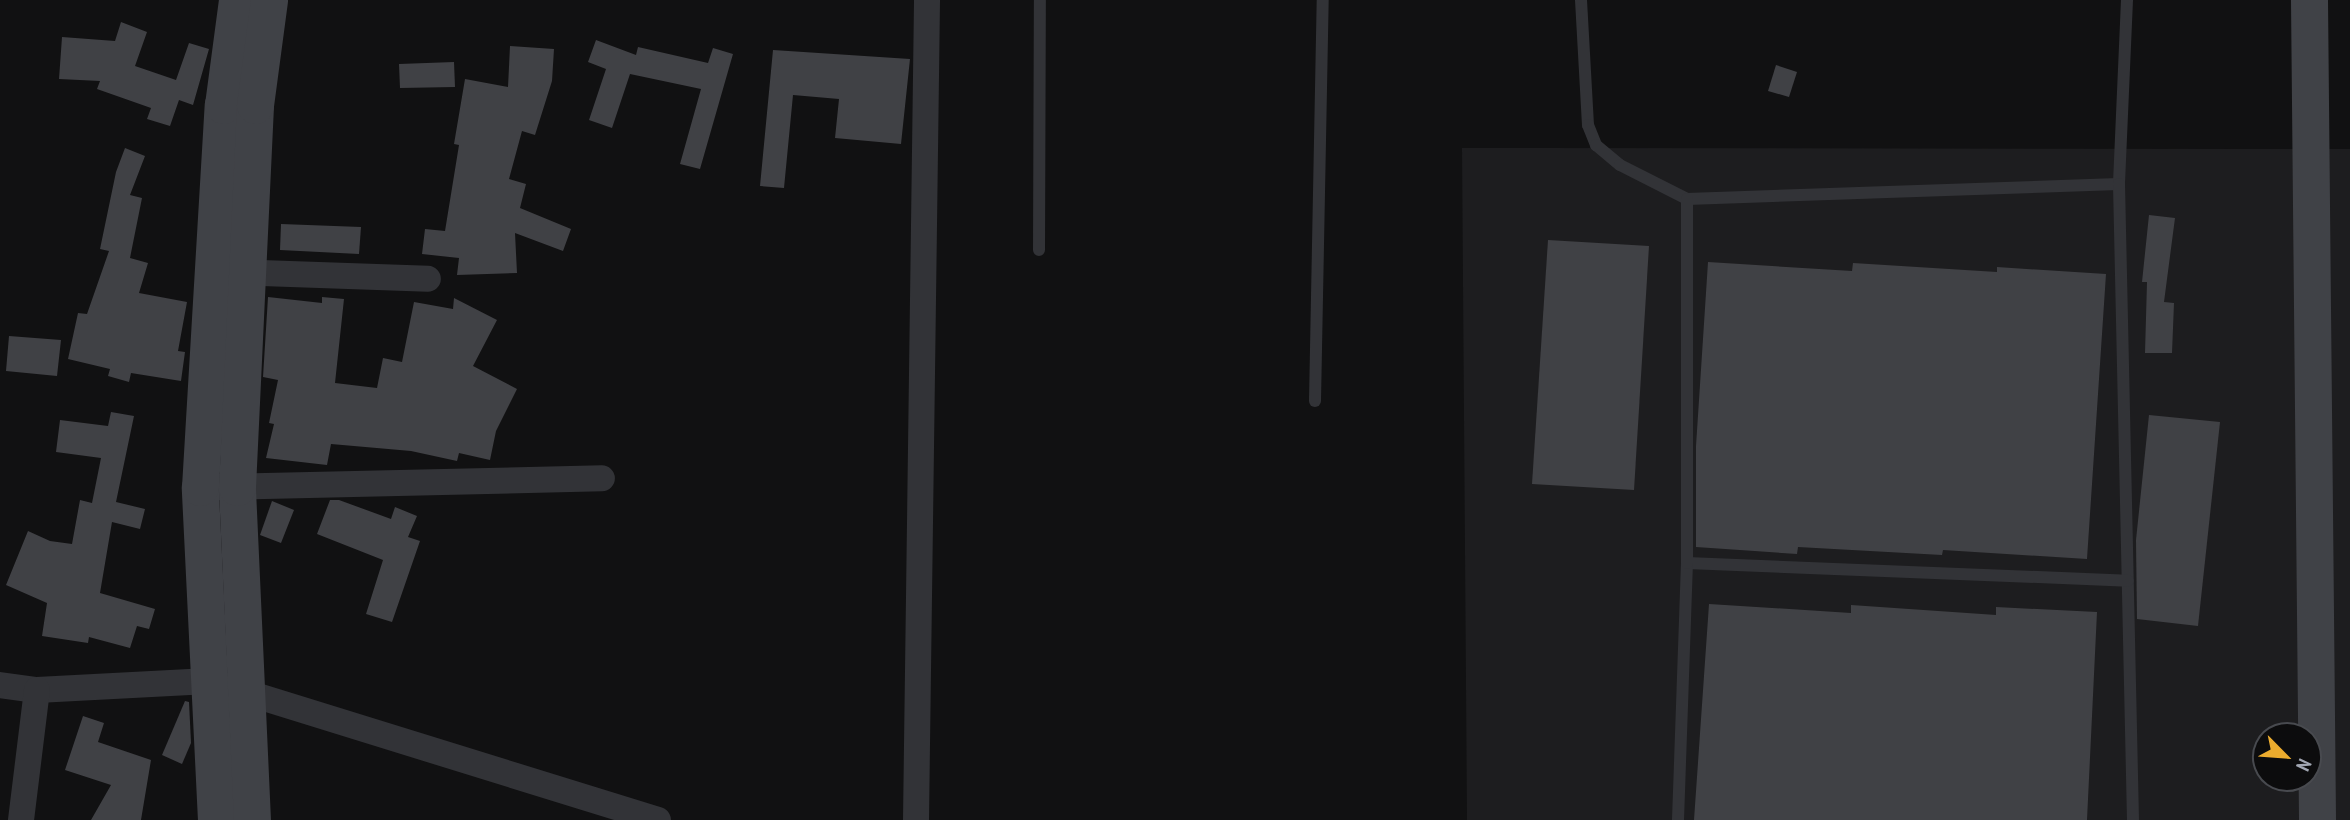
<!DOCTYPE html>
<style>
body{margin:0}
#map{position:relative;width:2350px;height:820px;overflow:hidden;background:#111112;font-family:"PT Sans Narrow",sans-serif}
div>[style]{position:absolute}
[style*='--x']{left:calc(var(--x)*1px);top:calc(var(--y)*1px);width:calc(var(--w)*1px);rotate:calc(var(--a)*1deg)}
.built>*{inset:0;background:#1d1d1f}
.building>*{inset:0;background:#404145}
.lane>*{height:12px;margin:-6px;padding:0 6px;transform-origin:6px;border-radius:6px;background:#323337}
.street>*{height:26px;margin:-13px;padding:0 13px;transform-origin:13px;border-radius:13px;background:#323337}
.secondary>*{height:37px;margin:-18.5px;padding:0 18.5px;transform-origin:18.5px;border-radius:18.5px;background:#404247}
span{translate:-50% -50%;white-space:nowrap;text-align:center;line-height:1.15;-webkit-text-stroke:5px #0c0c0d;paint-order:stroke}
.north{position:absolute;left:2252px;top:722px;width:70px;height:70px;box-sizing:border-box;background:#0c0c0d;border:2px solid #484a4f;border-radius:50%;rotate:115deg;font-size:19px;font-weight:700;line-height:28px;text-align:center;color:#a2a7b3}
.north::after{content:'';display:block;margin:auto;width:24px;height:32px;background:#ecac2e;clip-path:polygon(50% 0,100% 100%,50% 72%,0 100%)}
</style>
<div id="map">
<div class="built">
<i style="clip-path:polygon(evenodd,1462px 148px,2350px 149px,2350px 820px,1467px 820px,1462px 148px,2266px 736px,2308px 736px,2308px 778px,2266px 778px,2266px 736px)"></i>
</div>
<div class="building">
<i style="clip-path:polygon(121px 22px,147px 32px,135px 66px,176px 80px,189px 43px,209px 49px,193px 105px,179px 100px,170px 126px,147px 119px,151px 108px,97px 89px,100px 81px,59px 79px,62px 37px,115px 41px)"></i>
<i style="clip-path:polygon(596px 40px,636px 55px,638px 47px,708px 63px,713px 48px,733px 54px,700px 169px,680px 164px,701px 89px,630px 74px,612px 128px,589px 120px,606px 69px,588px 62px)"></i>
<i style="clip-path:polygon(510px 46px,554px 49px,552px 81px,535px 135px,522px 131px,509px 179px,526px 184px,520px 208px,571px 229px,563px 251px,515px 233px,517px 273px,457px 275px,459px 258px,422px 254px,425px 229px,445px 231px,459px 145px,454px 144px,465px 79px,508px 87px)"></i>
<i style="clip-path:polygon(773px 50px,910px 59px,901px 144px,835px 138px,839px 99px,793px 95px,784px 188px,760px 186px)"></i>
<i style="clip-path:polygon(454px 62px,455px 87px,400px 88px,399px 64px)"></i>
<i style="clip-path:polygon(1776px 65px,1797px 72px,1789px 97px,1768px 91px)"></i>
<i style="clip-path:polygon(125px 148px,145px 156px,130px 195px,142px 198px,130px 258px,148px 263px,139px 293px,187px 302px,178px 351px,185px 352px,181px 381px,131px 373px,129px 382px,108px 376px,110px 369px,68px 359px,78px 313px,87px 314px,109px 251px,100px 249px,116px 172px)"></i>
<i style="clip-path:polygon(2149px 215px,2175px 218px,2164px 302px,2174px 303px,2172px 353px,2145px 353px,2147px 282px,2142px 282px)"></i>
<i style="clip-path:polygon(281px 224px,361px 227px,359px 254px,280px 250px)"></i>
<i style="clip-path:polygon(1548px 240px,1649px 246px,1634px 490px,1532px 484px)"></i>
<i style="clip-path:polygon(1708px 262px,1852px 271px,1853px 263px,1997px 272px,1997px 267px,2106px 274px,2087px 559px,1943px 550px,1942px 555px,1798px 547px,1797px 554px,1696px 547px,1696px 446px)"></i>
<i style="clip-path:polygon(268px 297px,322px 303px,322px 297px,344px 299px,335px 383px,377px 388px,383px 358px,402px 362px,414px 302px,453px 309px,454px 298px,497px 320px,473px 366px,517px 389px,496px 431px,490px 460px,459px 453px,457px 461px,411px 451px,331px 444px,327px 465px,266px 458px,274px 424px,269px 423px,278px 380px,263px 377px)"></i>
<i style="clip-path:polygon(9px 336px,61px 340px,57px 376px,6px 371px)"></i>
<i style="clip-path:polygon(111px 412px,134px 416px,116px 502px,145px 509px,140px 529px,112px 522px,100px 593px,155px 609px,149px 629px,137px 626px,130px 648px,89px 637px,88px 643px,42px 636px,47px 603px,6px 585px,28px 531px,50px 541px,72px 544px,80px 500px,92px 503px,101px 458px,56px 452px,60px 420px,108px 426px)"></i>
<i style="clip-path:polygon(2149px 415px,2220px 422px,2198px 626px,2137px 619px,2136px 540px)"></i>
<i style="clip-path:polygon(330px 500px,339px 500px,391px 519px,395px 507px,417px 516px,408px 537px,420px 541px,392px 622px,366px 614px,383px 560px,317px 534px)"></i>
<i style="clip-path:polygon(272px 501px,294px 510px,281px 543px,260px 535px)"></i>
<i style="clip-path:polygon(1709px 604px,1851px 613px,1851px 605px,1996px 615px,1996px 607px,2097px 612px,2087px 820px,1694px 820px)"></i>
<i style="clip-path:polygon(185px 701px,189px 702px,191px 743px,182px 764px,162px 755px)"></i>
<i style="clip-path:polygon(83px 716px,104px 723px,98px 742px,151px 760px,141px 820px,91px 820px,111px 785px,65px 770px)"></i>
</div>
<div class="lane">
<i style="--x:1581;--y:0;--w:125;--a:86.8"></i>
<i style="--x:1588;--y:125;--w:22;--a:68"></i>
<i style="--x:1596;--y:145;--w:31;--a:40"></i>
<i style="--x:1620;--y:165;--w:75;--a:26.9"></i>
<i style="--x:1687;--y:199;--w:432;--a:-2"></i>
<i style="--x:2127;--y:0;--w:184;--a:92.5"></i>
<i style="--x:2119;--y:184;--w:636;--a:88.74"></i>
<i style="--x:1039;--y:250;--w:250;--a:-89.8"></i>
<i style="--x:1315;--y:401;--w:401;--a:-88.9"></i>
<i style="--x:1687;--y:563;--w:441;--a:2.3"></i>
<i style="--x:1678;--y:820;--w:257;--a:-88"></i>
<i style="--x:1687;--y:563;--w:364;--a:-90"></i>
</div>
<div class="street">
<i style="--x:232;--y:272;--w:196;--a:2"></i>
<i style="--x:219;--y:487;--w:383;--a:-1.3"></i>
<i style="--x:0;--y:685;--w:37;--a:8"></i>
<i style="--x:37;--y:690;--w:172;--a:-3"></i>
<i style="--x:209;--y:681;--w:470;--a:17.2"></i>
<i style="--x:21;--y:820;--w:131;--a:-83"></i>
<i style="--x:916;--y:820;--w:820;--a:-89.23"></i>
</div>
<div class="secondary">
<i style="--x:2309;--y:0;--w:820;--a:89.44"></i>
<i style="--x:216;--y:820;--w:333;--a:-92.8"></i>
<i style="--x:200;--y:487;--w:383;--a:-86.6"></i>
<i style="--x:223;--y:105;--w:106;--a:-82.4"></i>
<i style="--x:252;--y:820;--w:333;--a:-92.6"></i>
<i style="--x:237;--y:487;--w:382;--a:-87.3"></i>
<i style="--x:255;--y:105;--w:106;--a:-82.4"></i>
</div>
<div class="north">N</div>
</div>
